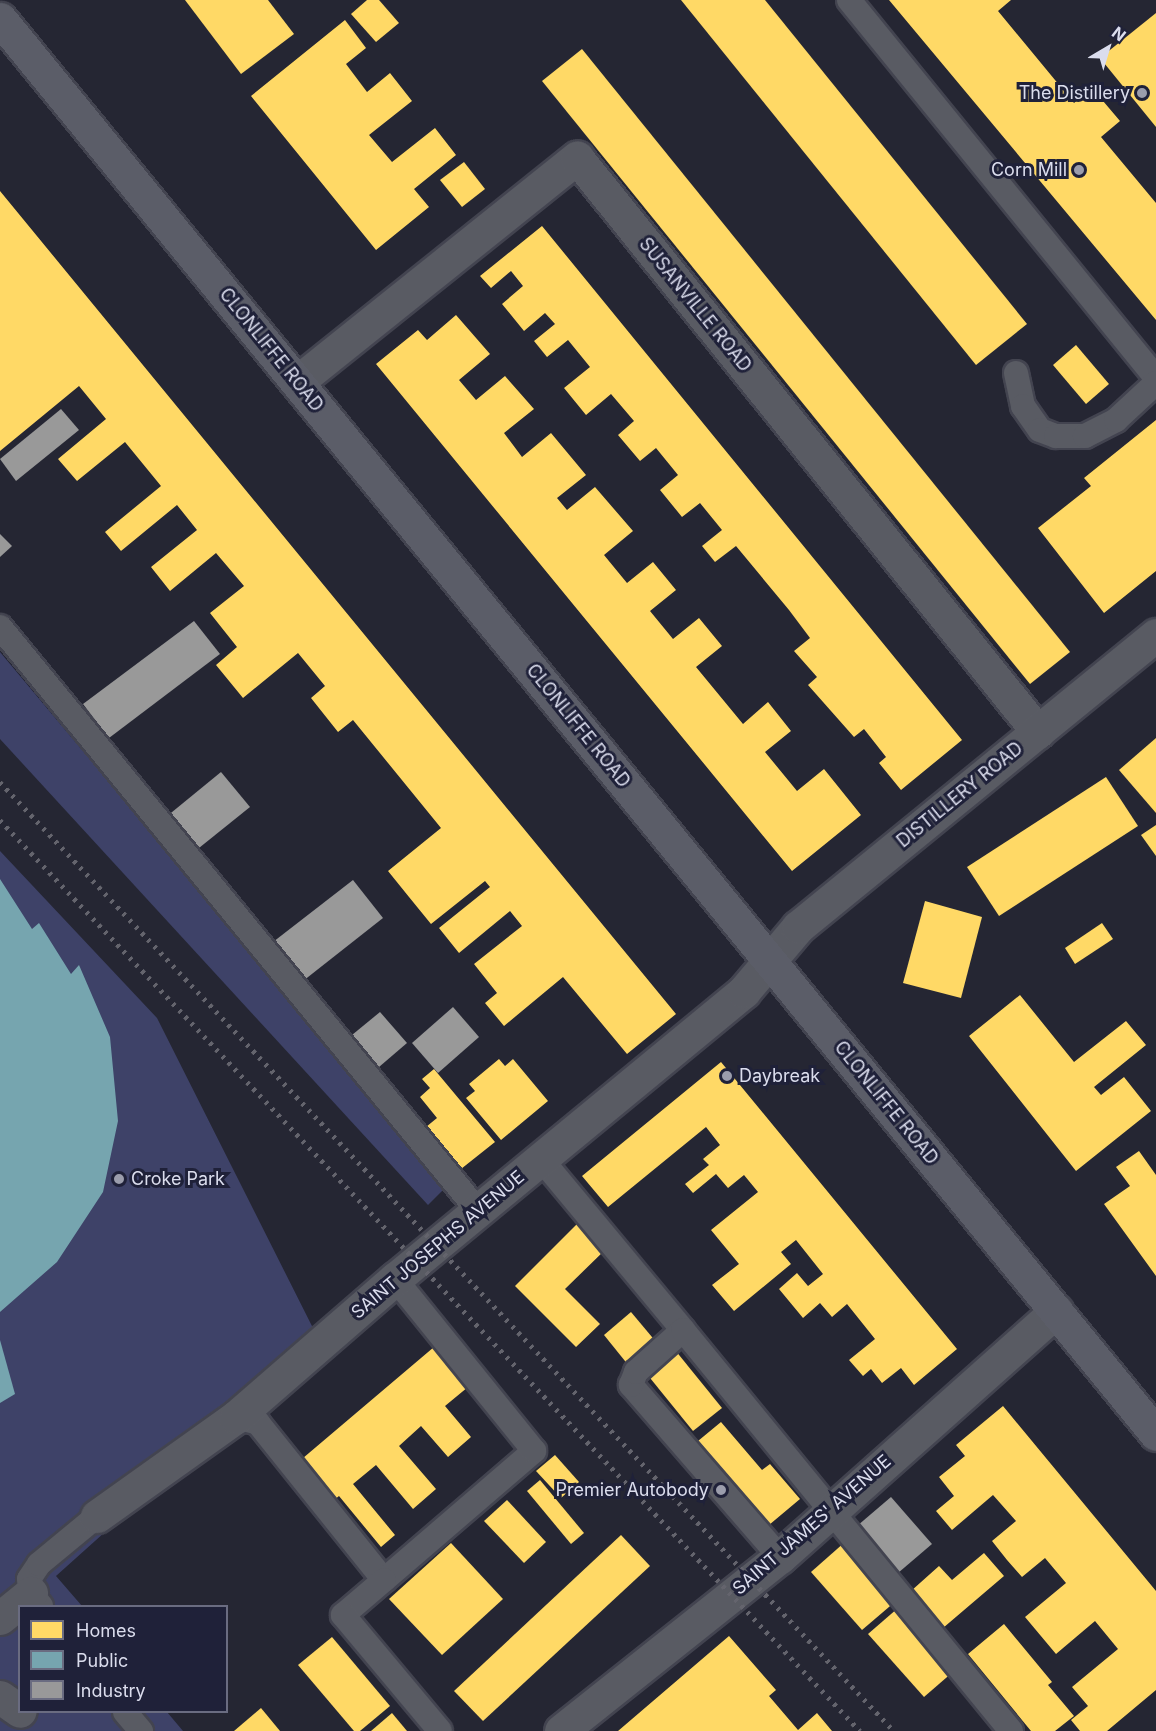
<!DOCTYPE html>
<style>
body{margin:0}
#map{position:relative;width:1156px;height:1731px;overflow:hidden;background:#252633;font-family:Inter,sans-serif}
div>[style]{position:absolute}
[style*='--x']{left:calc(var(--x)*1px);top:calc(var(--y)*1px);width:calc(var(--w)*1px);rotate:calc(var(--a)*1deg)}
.green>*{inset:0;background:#3e4268}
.homes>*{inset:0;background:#ffd966}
.public>*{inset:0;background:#76a5af}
.industry>*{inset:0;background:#999}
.roads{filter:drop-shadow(2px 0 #434450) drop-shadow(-2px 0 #434450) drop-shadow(0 2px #434450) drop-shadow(0 -2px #434450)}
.lane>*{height:24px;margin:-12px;padding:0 12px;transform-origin:12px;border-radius:12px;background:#595b63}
.street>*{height:33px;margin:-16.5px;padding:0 16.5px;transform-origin:16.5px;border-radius:16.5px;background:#595b63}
.secondary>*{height:33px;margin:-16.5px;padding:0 16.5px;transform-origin:16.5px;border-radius:16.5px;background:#5b5d68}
.rail>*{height:4.5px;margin-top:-2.25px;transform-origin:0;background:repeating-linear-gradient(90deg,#64646d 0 3px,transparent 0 9px)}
.dots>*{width:16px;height:16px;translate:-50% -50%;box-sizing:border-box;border:3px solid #1f2139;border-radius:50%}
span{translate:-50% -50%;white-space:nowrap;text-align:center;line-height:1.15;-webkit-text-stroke:6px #1f2139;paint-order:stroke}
.poi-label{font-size:18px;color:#dbdded}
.right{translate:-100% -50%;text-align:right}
.left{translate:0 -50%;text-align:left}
.street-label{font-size:18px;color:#dbdded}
.legend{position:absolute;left:18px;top:1605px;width:210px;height:108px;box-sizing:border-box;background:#1f2139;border:2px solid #6a6c81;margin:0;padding:8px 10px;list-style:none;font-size:18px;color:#dbdded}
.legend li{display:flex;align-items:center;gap:12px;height:30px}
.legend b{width:30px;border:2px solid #6a6c81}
.north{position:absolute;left:1078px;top:18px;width:60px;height:60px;-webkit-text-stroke:4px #1f2139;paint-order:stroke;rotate:38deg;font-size:16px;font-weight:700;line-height:24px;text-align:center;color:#dbdded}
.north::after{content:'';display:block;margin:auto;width:21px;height:27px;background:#dbdded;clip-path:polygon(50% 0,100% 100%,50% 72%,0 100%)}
</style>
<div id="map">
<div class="green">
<i style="clip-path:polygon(0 652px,447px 1186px,428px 1205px,0 739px)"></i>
<i style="clip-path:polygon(0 851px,157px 1018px,319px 1340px,56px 1576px,82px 1606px,20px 1606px,20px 1712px,167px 1712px,183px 1731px,0 1731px)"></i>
</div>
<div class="homes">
<i style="clip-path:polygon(185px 0,268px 0,294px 34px,241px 74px)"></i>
<i style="clip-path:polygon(367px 0,379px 0,399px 23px,376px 42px,351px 14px)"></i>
<i style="clip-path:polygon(681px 0,765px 0,1027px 324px,976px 365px)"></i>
<i style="clip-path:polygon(889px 0,1011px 0,998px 11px,1074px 103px,1092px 88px,1120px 121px,1101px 137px,1156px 203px,1156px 320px)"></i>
<i style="clip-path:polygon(1156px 13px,1156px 127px,1100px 58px)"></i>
<i style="clip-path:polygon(345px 20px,366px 48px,346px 64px,367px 92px,390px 73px,412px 101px,369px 135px,392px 162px,435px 128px,456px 155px,414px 189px,429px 207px,376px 250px,251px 96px)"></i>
<i style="clip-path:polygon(582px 49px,1070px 652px,1030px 684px,542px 81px)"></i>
<i style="clip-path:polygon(464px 162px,485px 189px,462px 207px,440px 180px)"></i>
<i style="clip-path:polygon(0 191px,676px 1014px,627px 1054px,563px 977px,504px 1026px,485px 1003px,497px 993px,474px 964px,522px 926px,510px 911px,459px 953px,439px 928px,490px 887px,485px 881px,431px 924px,409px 897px,388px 871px,441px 828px,353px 720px,338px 732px,311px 698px,325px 686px,298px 653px,243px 698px,216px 665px,237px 647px,210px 613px,244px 586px,216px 553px,170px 591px,151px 567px,197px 530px,177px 505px,121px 551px,105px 532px,161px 486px,125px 442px,77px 481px,58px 459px,106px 419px,79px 386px,0 451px)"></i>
<i style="clip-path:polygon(542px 226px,962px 740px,901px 790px,879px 763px,886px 757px,864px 729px,854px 737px,808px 685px,817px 677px,794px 651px,810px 638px,789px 610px,736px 546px,715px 562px,702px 546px,722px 530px,700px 503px,682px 517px,660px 490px,678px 475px,656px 448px,640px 461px,618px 435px,634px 421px,611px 394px,586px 415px,564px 388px,590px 367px,568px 340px,547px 357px,534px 341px,555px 324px,545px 313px,524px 331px,502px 304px,523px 286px,511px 271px,491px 288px,480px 276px)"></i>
<i style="clip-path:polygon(456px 315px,490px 354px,459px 380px,476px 400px,505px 376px,534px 409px,504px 433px,522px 457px,551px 433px,586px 475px,557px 498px,567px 510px,595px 487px,633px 531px,604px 555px,627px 583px,653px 562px,676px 590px,650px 611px,673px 639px,699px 618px,722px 646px,696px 667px,743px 724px,768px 702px,791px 731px,765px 752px,788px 780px,797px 791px,824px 769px,861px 815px,792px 871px,376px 364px,418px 330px,427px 340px)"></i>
<i style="clip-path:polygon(1076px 345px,1109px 384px,1086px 404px,1053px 365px)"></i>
<i style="clip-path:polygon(1156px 420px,1156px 571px,1104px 613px,1038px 528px,1091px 486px,1084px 478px)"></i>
<i style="clip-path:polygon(1156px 738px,1156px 813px,1119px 770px)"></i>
<i style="clip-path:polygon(1106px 777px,1138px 826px,999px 916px,967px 867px)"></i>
<i style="clip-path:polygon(1156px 825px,1156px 856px,1141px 835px)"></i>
<i style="clip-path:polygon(925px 901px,982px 917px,961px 998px,903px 983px)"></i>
<i style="clip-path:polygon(1102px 923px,1113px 939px,1075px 964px,1065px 948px)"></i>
<i style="clip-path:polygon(1020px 995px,1074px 1062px,1126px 1021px,1146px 1045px,1094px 1087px,1101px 1095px,1124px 1077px,1151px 1111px,1076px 1171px,969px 1036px)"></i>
<i style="clip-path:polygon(499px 1059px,505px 1066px,513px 1059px,548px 1101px,501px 1140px,466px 1098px,475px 1091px,469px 1084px)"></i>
<i style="clip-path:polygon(721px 1062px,957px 1349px,914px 1385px,901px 1368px,882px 1383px,871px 1369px,863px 1376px,849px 1360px,875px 1339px,847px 1304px,832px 1317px,820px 1303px,803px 1318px,779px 1289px,797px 1273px,808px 1286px,823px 1274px,796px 1240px,781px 1252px,791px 1264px,734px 1311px,712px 1285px,739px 1264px,711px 1230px,758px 1192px,744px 1175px,728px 1188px,716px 1174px,693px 1193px,685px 1184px,709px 1165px,703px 1159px,720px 1145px,706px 1127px,608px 1207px,582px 1176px)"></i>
<i style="clip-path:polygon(434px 1069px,495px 1142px,461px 1169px,426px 1127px,437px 1118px,420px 1097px,430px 1088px,422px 1079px)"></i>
<i style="clip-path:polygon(1139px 1151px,1156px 1175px,1156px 1276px,1104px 1204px,1130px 1186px,1116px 1167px)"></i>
<i style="clip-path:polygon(580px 1221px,607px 1248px,565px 1289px,600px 1324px,576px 1347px,515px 1286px)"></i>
<i style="clip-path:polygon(631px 1312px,657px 1343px,629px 1366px,604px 1335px)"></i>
<i style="clip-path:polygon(434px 1347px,468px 1387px,445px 1406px,471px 1437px,448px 1457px,421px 1426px,399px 1446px,436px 1489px,413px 1509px,376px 1465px,353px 1484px,395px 1535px,381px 1547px,339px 1496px,329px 1504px,296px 1464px)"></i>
<i style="clip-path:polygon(675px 1350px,722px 1408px,693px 1431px,646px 1373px)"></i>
<i style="clip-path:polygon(1003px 1406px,1156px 1591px,1156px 1690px,1107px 1731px,1080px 1731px,1071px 1720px,1088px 1706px,1072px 1687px,1118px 1649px,1095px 1621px,1056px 1654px,1025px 1617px,1066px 1583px,1045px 1558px,1022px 1577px,1007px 1560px,992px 1541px,1016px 1521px,993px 1495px,952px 1530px,936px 1511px,954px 1496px,939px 1477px,965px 1456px,956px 1445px)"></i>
<i style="clip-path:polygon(721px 1422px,762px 1470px,770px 1464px,800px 1499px,769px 1525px,698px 1441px)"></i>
<i style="clip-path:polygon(555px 1455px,579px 1482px,561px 1498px,536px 1471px)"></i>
<i style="clip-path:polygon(540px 1480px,584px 1533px,571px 1544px,527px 1491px)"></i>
<i style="clip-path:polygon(507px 1500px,546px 1542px,524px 1563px,484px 1521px)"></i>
<i style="clip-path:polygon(621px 1535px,650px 1566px,483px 1721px,454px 1691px)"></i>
<i style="clip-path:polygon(845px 1542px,896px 1601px,862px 1630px,811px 1572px)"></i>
<i style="clip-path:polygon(451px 1543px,503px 1599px,442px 1655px,389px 1599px)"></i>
<i style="clip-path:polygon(984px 1553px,1004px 1576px,943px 1628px,911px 1591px,939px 1566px,952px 1580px)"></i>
<i style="clip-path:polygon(898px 1608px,954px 1671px,924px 1697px,868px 1634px)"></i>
<i style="clip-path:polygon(1004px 1624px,1052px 1682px,1048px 1685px,1074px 1716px,1055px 1731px,1031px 1731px,968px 1654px)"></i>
<i style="clip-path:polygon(729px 1636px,776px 1690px,769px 1696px,798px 1730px,817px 1713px,832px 1731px,618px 1731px)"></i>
<i style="clip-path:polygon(332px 1637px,390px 1706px,360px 1731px,354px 1731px,298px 1665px)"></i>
<i style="clip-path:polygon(261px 1708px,280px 1731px,234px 1731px)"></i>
<i style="clip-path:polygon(392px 1713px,407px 1731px,371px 1731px)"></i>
</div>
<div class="public">
<i style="clip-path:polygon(0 879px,32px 929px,39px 923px,71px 974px,79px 965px,110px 1037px,118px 1121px,103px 1192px,57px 1262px,0 1312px)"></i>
<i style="clip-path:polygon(0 1340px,15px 1394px,0 1403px)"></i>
</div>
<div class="industry">
<i style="clip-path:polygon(61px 409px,79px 430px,16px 481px,0 459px)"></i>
<i style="clip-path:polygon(0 534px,12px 546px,0 557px)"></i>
<i style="clip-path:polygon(194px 621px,220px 654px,109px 738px,83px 704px)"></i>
<i style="clip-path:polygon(221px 772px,250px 807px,194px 852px,166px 817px)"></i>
<i style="clip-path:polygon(353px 880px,383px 918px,303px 981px,273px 942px)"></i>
<i style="clip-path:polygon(453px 1007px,479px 1037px,438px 1073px,412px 1043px)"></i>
<i style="clip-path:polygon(380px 1012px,407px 1043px,379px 1067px,352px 1035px)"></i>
<i style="clip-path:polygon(891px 1497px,932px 1544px,898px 1573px,857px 1526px)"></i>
</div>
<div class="roads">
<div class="lane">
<i style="--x:849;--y:0;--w:487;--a:50.9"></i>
<i style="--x:1016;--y:373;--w:34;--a:78"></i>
<i style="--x:1023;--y:406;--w:29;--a:55"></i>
<i style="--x:1040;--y:430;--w:17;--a:21"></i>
<i style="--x:1056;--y:436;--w:29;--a:0"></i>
<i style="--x:1085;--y:436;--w:35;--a:-27"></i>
<i style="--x:1116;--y:420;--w:54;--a:-42.8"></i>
<i style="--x:0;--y:627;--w:756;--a:50.69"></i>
<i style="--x:541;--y:1159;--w:222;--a:50.3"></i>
<i style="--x:236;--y:1417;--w:23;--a:15"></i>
<i style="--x:258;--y:1423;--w:201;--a:51.3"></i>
<i style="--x:384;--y:1580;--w:198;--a:-40.7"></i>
<i style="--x:534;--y:1451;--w:221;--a:-128.9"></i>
<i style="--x:780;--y:1557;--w:228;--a:-130.9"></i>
<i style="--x:631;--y:1385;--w:14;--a:-69"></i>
<i style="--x:636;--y:1372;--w:63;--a:-41.8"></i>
<i style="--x:683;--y:1330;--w:518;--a:50.72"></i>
<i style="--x:384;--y:1580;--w:54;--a:139.5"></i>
<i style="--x:343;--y:1615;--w:151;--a:50.1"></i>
<i style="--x:41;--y:1606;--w:16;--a:-128"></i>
<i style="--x:31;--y:1593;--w:14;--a:-98"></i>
<i style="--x:29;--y:1579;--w:18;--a:-56"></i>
<i style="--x:39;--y:1564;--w:75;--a:-39.6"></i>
<i style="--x:125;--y:1712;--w:25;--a:50"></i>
</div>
<div class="street">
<i style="--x:297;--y:382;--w:359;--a:-38.7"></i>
<i style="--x:577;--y:158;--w:736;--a:51.23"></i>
<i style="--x:97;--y:1516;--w:171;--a:-35.5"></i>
<i style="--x:236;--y:1417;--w:211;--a:-41"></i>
<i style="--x:395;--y:1279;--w:452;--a:-39.5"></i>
<i style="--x:744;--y:991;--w:84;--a:-49.8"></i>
<i style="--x:798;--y:927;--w:462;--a:-39.2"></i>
<i style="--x:0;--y:1618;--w:40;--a:-39"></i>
<i style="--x:0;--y:1697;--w:24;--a:35"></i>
<i style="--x:561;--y:1731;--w:280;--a:-38.5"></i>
<i style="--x:780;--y:1557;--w:370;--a:-41.7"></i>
</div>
<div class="secondary">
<i style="--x:0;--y:19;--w:1827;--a:50.75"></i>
</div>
</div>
<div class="rail">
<i style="--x:0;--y:782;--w:1304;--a:46.71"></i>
<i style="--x:0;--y:820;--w:1253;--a:46.65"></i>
</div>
<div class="dots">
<i style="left:1142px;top:93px;background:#9b9dac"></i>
<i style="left:1079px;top:170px;background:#9b9dac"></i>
<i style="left:727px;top:1076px;background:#9b9dac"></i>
<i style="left:119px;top:1179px;background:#9b9dac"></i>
<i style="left:721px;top:1490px;background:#9b9dac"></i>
</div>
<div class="poi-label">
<span class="right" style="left:1130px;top:93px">The Distillery</span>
<span class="right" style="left:1067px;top:170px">Corn Mill</span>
<span class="left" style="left:739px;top:1076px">Daybreak</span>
<span class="left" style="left:131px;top:1179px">Croke Park</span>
<span class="right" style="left:709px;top:1490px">Premier Autobody</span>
</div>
<div class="street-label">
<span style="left:695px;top:305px;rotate:51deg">SUSANVILLE ROAD</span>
<span style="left:271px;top:350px;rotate:51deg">CLONLIFFE ROAD</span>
<span style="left:578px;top:726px;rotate:51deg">CLONLIFFE ROAD</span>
<span style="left:960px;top:795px;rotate:-39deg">DISTILLERY ROAD</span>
<span style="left:886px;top:1103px;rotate:51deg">CLONLIFFE ROAD</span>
<span style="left:438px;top:1245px;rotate:-40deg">SAINT JOSEPHS AVENUE</span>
<span style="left:812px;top:1525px;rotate:-41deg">SAINT JAMES' AVENUE</span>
</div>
<ul class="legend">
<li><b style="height:16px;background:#ffd966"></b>Homes</li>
<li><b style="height:16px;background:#76a5af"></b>Public</li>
<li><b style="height:16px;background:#999"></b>Industry</li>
</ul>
<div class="north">N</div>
</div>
